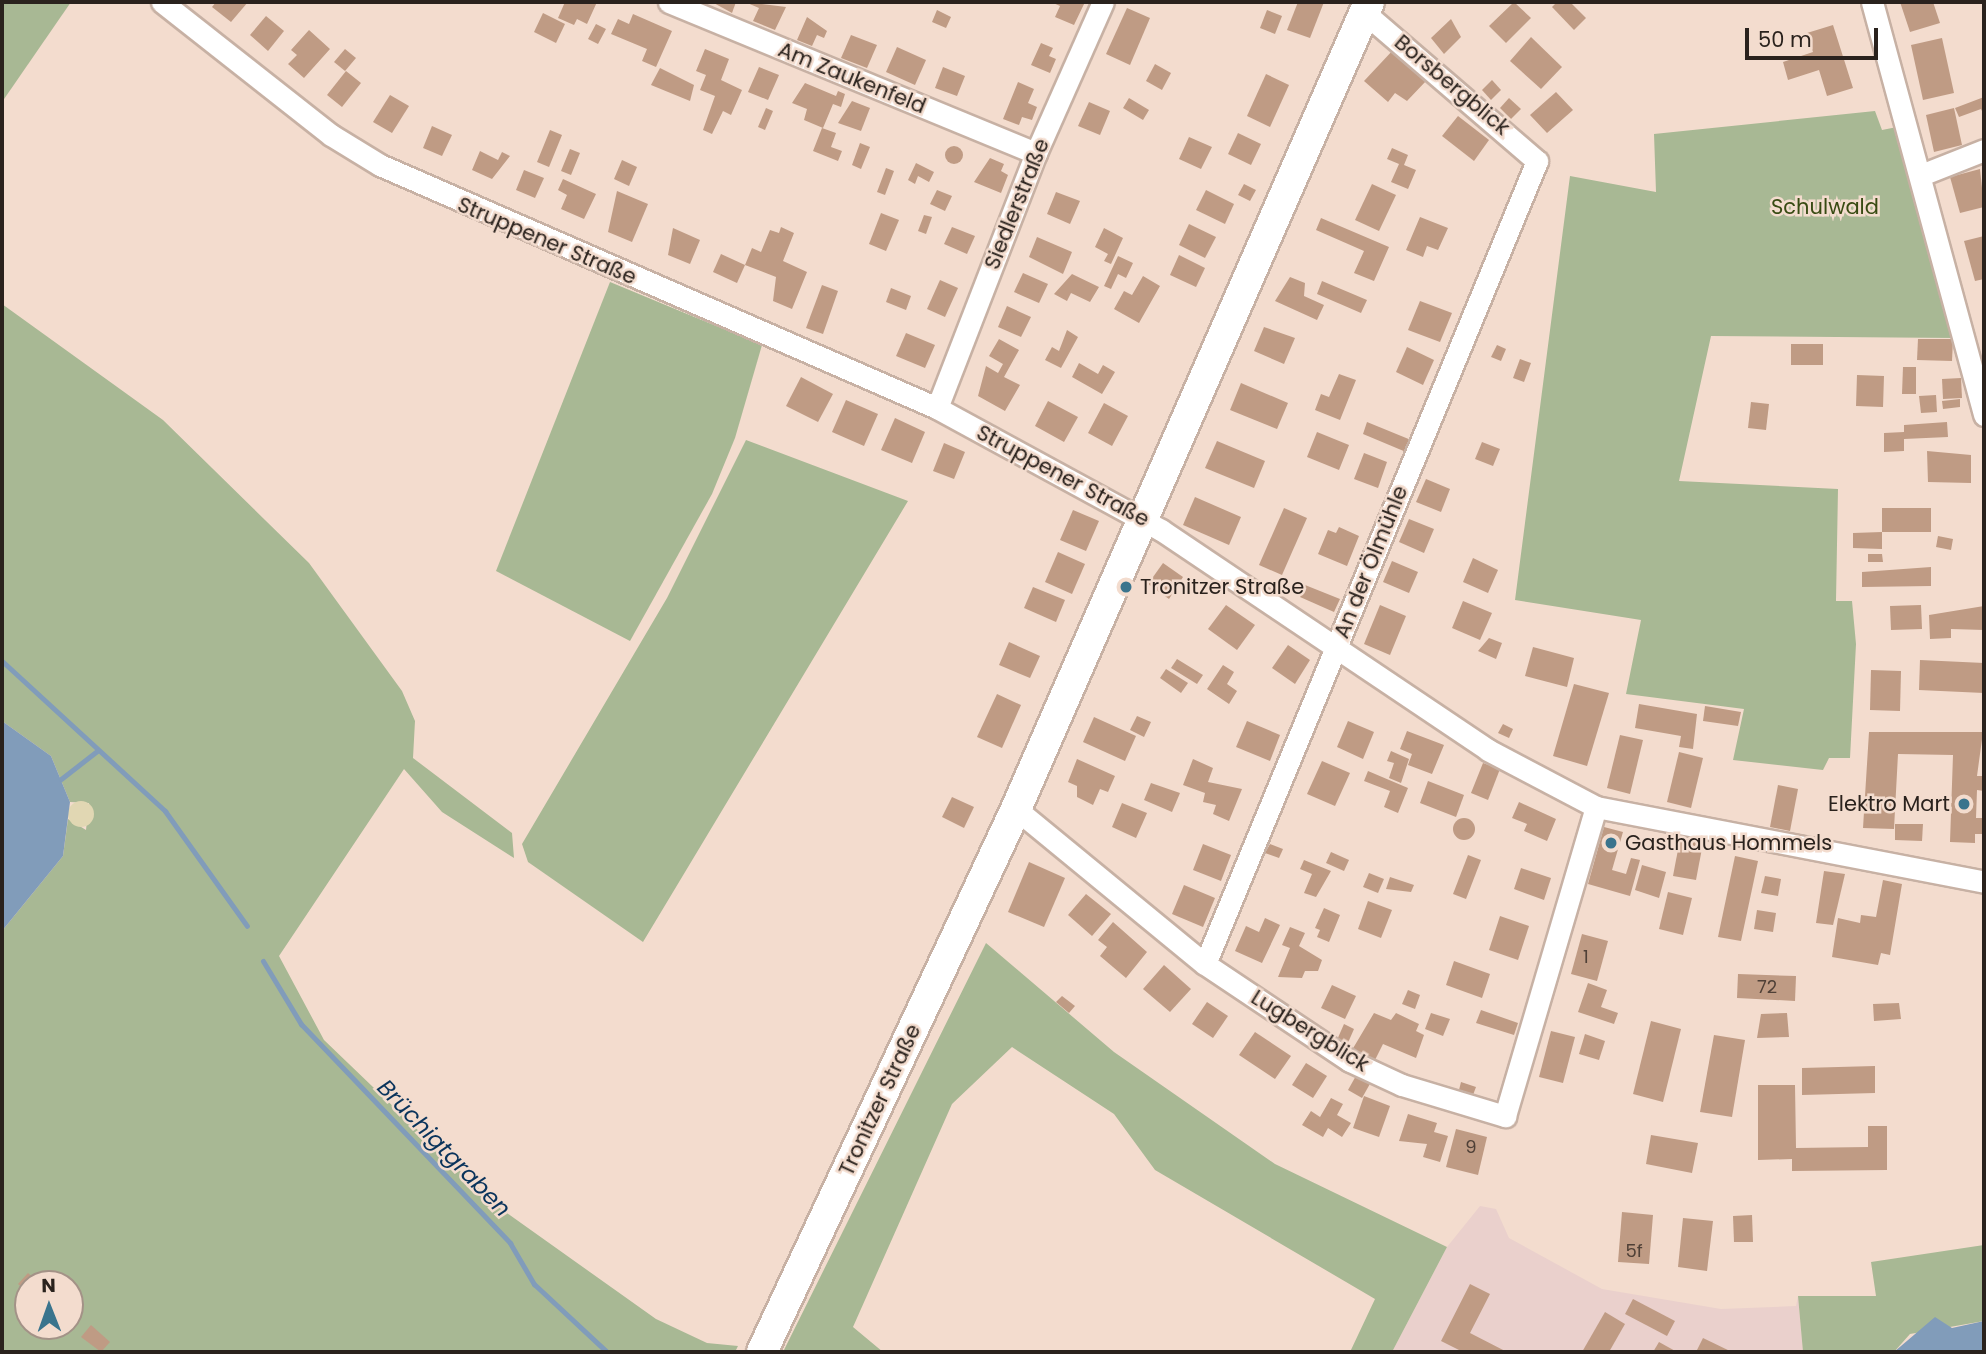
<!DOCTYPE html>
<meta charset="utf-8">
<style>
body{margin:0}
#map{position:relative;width:1986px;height:1354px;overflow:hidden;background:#f3dcce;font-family:Poppins,sans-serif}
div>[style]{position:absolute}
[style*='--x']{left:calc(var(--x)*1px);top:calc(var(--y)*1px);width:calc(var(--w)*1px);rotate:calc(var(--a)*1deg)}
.commercial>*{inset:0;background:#ead0cc}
.green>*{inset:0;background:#a8b894}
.sand>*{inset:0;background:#e1d7b3}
.round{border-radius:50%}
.water>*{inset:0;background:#819cba}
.stream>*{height:5px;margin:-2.5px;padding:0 2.5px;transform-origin:2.5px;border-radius:2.5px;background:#819cba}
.building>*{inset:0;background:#bf9b84}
.roads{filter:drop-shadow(2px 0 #c7b1a4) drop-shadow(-2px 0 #c7b1a4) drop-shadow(0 2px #c7b1a4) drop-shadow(0 -2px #c7b1a4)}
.street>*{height:21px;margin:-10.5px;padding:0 10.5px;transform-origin:10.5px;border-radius:10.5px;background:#fff}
.secondary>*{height:30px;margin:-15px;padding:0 15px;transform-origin:15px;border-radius:15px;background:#fff}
.dots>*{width:19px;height:19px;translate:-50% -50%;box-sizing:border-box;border:4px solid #f3dcce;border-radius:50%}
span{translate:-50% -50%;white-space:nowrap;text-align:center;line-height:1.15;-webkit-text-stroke:5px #f3dcce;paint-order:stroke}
.number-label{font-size:18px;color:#4f4037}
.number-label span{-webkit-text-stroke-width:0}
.street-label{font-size:21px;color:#2a221d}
.park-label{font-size:21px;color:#384b13}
.poi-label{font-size:21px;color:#2a221d}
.left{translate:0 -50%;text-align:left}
.right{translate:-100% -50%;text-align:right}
.water-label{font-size:23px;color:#09335b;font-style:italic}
.frame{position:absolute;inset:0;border:4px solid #2a221d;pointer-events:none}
.north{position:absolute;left:14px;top:1270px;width:70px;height:70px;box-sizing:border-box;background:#f3dcce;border:2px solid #a39287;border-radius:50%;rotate:359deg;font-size:19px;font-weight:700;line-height:28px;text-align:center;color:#2a221d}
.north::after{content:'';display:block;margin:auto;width:24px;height:32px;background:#3a748d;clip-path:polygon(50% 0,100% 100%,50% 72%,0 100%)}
.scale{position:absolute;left:1745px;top:28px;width:133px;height:32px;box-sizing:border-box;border:4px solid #2a221d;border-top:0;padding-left:9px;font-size:21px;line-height:24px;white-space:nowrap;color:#2a221d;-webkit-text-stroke:5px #f3dcce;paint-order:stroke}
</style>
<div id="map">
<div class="commercial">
<i style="clip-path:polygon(1480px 1206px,1496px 1209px,1509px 1238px,1602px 1289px,1721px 1309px,1796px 1306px,1798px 1296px,1803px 1352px,1392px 1352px,1447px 1247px)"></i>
</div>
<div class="green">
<i style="clip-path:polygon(2px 2px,71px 2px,2px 102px)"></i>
<i style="clip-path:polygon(1875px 111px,1882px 130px,1897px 127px,1955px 338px,1711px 336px,1679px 481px,1838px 489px,1836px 601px,1852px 601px,1856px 644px,1850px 758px,1829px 758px,1823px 770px,1733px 760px,1744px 709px,1626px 694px,1641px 620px,1515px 600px,1570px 176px,1656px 192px,1654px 134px)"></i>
<i style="clip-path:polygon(610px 282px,762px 345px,735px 438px,712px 494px,630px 641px,496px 571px)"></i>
<i style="clip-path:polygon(evenodd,2px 304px,163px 420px,309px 563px,402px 691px,415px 721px,413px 758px,512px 833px,514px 858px,442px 812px,404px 769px,279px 956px,324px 1040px,497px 1206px,656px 1319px,707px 1343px,738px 1346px,735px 1352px,2px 1352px,2px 931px,63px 856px,68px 819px,86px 830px,89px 803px,70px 802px,51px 756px,2px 721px,2px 304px,28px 1284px,70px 1284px,70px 1326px,28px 1326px,28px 1284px)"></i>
<i style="clip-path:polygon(746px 440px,908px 501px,643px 942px,528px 862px,522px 844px,667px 598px)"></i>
<i style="clip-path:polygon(986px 943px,1114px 1052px,1275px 1164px,1447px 1247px,1392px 1352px,1350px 1352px,1375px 1299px,1155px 1170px,1114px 1114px,1012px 1047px,952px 1104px,853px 1327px,883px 1352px,783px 1352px)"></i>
<i style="clip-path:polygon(1984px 1245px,1984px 1321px,1910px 1334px,1894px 1352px,1803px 1352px,1798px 1296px,1876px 1296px,1871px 1262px)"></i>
</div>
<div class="sand">
<i class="round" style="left:68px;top:801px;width:26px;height:26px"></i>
</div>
<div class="water">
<i style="clip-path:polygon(2px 721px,51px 756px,70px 802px,63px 856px,2px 931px)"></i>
<i style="clip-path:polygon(1935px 1317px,1952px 1328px,1984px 1321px,1984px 1352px,1894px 1352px)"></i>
</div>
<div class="stream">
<i style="--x:2;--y:661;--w:222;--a:42.6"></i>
<i style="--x:165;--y:811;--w:141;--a:54.5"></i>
<i style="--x:61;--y:779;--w:46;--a:-37.9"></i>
<i style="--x:263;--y:961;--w:74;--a:58.9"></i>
<i style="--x:301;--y:1024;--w:303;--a:46.3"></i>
<i style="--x:510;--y:1243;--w:48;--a:59.7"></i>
<i style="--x:534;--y:1284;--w:100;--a:43"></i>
</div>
<div class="building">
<i style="clip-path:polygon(216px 2px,248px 2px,231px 22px,212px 7px)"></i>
<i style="clip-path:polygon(565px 2px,597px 2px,587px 24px,577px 19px,574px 25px,558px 18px)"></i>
<i style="clip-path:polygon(712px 2px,736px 2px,732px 13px)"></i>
<i style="clip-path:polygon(745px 2px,786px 7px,775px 30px,753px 21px,759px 8px)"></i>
<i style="clip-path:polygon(1051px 2px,1085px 2px,1074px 25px,1055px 17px,1060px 6px)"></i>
<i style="clip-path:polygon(1298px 2px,1324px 2px,1310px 38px,1287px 30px)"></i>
<i style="clip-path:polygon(1514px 2px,1531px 18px,1506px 43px,1489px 26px)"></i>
<i style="clip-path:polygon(1557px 2px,1570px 2px,1586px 18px,1574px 30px,1552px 7px)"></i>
<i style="clip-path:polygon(1900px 2px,1933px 2px,1940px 23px,1910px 32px)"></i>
<i style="clip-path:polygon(1127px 8px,1150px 18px,1130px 65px,1106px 54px)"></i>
<i style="clip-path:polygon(937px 10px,951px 17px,946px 28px,932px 22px)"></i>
<i style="clip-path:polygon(1267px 10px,1282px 16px,1275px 34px,1260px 28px)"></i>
<i style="clip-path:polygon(543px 13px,565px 24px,556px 43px,534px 32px)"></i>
<i style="clip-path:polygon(633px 14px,672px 31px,656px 67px,642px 61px,647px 49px,611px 34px,618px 19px,629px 24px)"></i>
<i style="clip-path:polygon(266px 16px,284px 31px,268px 51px,250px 35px)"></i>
<i style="clip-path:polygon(807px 17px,827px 31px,824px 38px,817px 35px,812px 46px,797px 40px)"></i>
<i style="clip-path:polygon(1451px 19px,1461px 37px,1444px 54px,1431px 38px)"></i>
<i style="clip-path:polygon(596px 24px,606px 29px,598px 44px,588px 39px)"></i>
<i style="clip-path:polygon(1833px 25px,1853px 88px,1827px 96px,1819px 70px,1788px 80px,1783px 62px,1813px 52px,1807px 33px)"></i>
<i style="clip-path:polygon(309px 30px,330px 49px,304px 78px,288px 64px,297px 55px,291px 50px)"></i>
<i style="clip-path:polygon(851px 35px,877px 45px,867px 68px,841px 58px)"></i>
<i style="clip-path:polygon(1531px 37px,1562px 67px,1541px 89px,1510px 61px)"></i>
<i style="clip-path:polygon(1942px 38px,1954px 93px,1923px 100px,1911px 45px)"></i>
<i style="clip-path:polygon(1041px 43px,1053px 48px,1049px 56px,1056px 59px,1050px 73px,1031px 65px)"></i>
<i style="clip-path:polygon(897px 47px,926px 60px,915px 85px,886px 72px)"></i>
<i style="clip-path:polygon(345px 49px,356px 58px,345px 71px,334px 62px)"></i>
<i style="clip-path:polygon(705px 49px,729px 59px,721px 80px,742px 90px,731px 115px,723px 111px,712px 134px,703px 130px,715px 96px,700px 90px,706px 75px,696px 71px)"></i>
<i style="clip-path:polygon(1394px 49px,1426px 81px,1407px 101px,1395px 93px,1388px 102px,1364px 81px)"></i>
<i style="clip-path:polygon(1155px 64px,1171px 73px,1162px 90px,1146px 81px)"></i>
<i style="clip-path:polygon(759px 67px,779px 75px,768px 100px,748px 92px)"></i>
<i style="clip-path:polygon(943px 67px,965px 76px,957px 96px,935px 88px)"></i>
<i style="clip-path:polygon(660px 68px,694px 85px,690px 101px,651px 85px)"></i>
<i style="clip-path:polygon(346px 71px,361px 83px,342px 107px,327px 95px)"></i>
<i style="clip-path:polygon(1266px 74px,1289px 85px,1270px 127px,1247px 116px)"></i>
<i style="clip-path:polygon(1492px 80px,1501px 90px,1491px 100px,1482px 90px)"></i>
<i style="clip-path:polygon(1018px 82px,1034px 89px,1028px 103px,1037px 107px,1032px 120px,1022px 117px,1019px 125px,1003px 119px)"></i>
<i style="clip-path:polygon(805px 83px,836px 96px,838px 91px,845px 94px,841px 107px,833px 104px,823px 128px,804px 120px,807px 109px,792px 103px)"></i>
<i style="clip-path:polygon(1556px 92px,1573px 110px,1547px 133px,1530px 115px)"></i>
<i style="clip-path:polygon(390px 95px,409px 106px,392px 133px,373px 122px)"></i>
<i style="clip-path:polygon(1984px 97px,1984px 115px,1981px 109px,1959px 117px,1955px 108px)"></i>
<i style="clip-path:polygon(1129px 98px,1149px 110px,1143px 120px,1123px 108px)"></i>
<i style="clip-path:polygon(1509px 98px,1521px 109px,1511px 119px,1500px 108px)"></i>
<i style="clip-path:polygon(852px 101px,870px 108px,861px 131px,838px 123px)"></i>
<i style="clip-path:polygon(1089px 102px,1110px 111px,1100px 135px,1078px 126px)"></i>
<i style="clip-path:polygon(766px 108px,773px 111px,765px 130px,758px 127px)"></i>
<i style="clip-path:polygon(1954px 108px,1962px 145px,1934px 152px,1926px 115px)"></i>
<i style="clip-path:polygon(1458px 116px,1489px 140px,1474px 161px,1442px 136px)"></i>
<i style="clip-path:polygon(432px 126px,452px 135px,442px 156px,423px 148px)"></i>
<i style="clip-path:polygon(822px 128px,836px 133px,831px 147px,842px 151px,838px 161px,813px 151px)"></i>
<i style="clip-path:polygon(550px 130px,562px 135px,549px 167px,537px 162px)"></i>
<i style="clip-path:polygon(1238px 133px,1261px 144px,1251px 165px,1228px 154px)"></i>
<i style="clip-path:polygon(1189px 137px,1212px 147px,1201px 169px,1179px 159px)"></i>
<i style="clip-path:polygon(860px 143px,870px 147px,861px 169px,852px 165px)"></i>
<i class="round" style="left:945px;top:146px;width:18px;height:18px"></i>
<i style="clip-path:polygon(1392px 148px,1408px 155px,1404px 165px,1416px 170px,1408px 189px,1391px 182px,1399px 164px,1387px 159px)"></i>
<i style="clip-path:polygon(570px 149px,580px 153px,571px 175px,561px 171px)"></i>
<i style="clip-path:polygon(480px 151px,498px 160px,502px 152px,510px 156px,492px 179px,472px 170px)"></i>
<i style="clip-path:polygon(990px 158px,1004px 164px,1001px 171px,1008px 175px,1001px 193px,974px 182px)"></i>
<i style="clip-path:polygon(622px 160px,637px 167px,629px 186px,614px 179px)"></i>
<i style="clip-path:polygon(916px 163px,934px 172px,929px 182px,918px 176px,915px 184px,908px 180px)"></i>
<i style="clip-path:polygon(886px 168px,894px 171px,885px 195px,877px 192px)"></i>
<i style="clip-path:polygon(1980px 169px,1984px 207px,1960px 213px,1950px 177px)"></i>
<i style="clip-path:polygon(524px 170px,544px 178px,535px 198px,516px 190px)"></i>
<i style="clip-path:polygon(563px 179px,596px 194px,584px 219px,561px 209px,567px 195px,558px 190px)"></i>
<i style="clip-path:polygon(1244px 184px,1256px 190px,1250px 201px,1238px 195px)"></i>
<i style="clip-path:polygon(1372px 184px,1396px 195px,1379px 231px,1355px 220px)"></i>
<i style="clip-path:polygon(937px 190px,952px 196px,945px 211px,930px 204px)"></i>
<i style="clip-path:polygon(1206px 190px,1234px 204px,1225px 224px,1196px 210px)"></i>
<i style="clip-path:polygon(617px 191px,648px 204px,632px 242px,608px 232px)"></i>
<i style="clip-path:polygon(1056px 192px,1080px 201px,1070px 224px,1047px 214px)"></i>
<i style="clip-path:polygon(881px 213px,899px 220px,886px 251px,869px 244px)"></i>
<i style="clip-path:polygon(924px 215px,932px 217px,926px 234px,918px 231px)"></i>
<i style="clip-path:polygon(1420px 217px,1448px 228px,1438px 250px,1427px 246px,1423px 257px,1406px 250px)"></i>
<i style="clip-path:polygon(1321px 218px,1389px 247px,1374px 281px,1354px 273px,1364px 251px,1316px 230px)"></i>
<i style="clip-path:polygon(1189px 224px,1216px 237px,1205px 258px,1179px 245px)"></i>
<i style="clip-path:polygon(781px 227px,794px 233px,783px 261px,807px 272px,792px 309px,773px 301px,776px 277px,745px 265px,752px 248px,761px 252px,770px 230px,779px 233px)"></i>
<i style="clip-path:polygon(952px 227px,975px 236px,967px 254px,944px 244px)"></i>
<i style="clip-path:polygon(673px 228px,700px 240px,690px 264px,668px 255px)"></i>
<i style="clip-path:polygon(1104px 228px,1123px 238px,1111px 264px,1104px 261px,1108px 254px,1095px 247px)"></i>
<i style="clip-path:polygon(1984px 236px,1984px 279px,1975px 281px,1964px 241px)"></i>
<i style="clip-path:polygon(1037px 237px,1072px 252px,1063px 274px,1029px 257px)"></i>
<i style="clip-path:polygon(721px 254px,745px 265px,737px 283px,713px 272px)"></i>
<i style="clip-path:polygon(1179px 255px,1205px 268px,1196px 287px,1170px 275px)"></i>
<i style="clip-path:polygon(1118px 256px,1133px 263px,1126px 278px,1118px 274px,1111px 289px,1104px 286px)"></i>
<i style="clip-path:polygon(1023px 273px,1048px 284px,1039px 303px,1014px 292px)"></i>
<i style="clip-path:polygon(1072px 274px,1099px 287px,1090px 302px,1071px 293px,1067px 301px,1054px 294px)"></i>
<i style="clip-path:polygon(1143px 276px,1160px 286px,1139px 323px,1114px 309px,1124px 291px,1132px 295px)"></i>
<i style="clip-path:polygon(1290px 277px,1305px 283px,1304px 296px,1324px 305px,1317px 320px,1275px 301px)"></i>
<i style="clip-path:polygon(940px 280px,958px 288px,945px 317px,927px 309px)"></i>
<i style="clip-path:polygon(1322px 281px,1367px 300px,1361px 313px,1317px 294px)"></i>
<i style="clip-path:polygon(822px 285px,838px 291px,823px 334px,806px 328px)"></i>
<i style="clip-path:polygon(891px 288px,911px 296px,906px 310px,886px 302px)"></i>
<i style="clip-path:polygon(1420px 301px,1452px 313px,1440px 342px,1408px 330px)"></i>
<i style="clip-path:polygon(1007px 306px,1031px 317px,1021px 337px,998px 327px)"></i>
<i style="clip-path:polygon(1264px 327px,1295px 338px,1284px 364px,1254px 351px)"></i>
<i style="clip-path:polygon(1067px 330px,1078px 337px,1061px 368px,1045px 360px,1052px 347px,1059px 351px)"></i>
<i style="clip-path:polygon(906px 333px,935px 345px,925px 368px,896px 356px)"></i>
<i style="clip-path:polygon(999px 339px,1019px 350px,1004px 377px,1020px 385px,1005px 411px,978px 396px,986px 366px,998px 373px,1003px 364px,989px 356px)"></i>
<i style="clip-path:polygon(1918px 339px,1953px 339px,1952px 361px,1917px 360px)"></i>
<i style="clip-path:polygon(1791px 344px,1823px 344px,1823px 365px,1791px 365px)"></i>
<i style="clip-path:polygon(1497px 345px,1506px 349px,1501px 361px,1491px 357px)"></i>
<i style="clip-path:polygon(1407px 347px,1434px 360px,1423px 385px,1396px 372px)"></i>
<i style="clip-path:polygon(1520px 359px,1531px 363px,1524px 382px,1513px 378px)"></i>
<i style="clip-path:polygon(1079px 363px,1098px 374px,1103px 365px,1115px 372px,1102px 394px,1072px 377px)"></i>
<i style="clip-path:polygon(1903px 367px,1916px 367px,1916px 394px,1902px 394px)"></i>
<i style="clip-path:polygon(1339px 374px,1356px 380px,1340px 420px,1315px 410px,1321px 394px,1329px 397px)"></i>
<i style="clip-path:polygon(1857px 375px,1884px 376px,1883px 407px,1856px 406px)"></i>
<i style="clip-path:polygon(801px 377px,833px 394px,818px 422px,786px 406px)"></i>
<i style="clip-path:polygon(1961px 378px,1962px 398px,1943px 399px,1942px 379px)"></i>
<i style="clip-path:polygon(1241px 383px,1288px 403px,1277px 429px,1230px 410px)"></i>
<i style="clip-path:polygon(1936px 395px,1937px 412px,1921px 413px,1919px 396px)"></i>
<i style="clip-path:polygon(1960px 399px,1960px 407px,1943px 409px,1942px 401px)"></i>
<i style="clip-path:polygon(846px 400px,878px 414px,864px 446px,832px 432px)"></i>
<i style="clip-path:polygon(1048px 401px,1078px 417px,1064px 442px,1035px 426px)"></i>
<i style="clip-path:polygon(1751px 402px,1769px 404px,1766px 430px,1748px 428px)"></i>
<i style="clip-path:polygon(1104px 403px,1128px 416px,1112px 446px,1088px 433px)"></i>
<i style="clip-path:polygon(895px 418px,925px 432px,912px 463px,881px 450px)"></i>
<i style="clip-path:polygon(1367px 422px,1411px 440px,1406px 452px,1363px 434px)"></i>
<i style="clip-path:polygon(1947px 422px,1948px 437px,1904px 439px,1904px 451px,1884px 452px,1884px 433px,1904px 432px,1904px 425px)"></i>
<i style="clip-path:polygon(1317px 432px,1349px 445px,1339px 470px,1307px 457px)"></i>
<i style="clip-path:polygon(1217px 441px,1265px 461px,1254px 488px,1205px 468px)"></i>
<i style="clip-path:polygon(1482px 442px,1500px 449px,1493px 466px,1475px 459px)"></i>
<i style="clip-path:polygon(944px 443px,965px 452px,954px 479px,933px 471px)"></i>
<i style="clip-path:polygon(1927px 451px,1971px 455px,1971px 483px,1928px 482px)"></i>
<i style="clip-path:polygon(1364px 453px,1387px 462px,1378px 488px,1354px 479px)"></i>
<i style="clip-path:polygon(1426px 479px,1450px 489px,1441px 512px,1416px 502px)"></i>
<i style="clip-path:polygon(1195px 497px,1241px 517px,1229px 545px,1183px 525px)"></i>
<i style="clip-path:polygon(1284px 508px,1307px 518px,1282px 575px,1259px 565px)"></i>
<i style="clip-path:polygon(1882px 508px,1931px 508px,1931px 532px,1882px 532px)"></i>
<i style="clip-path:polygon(1073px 510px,1099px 521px,1086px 551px,1060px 540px)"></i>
<i style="clip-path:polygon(1409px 519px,1434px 529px,1424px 553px,1399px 542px)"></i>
<i style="clip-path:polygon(1339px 527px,1359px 536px,1347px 566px,1318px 554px,1328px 530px,1336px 533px)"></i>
<i style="clip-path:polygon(1882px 532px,1882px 549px,1853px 548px,1853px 533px)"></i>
<i style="clip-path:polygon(1938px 536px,1953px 539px,1951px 550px,1936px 547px)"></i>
<i style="clip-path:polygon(1058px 552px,1085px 564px,1072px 594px,1045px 582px)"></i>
<i style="clip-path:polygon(1868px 554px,1882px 554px,1883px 562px,1868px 562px)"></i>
<i style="clip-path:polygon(1473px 558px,1498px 570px,1488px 593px,1463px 582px)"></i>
<i style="clip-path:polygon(1392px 561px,1418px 572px,1409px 593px,1383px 582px)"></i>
<i style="clip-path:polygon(1163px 563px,1183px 577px,1169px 599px,1148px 584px)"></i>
<i style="clip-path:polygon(1931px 567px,1931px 586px,1862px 587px,1862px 572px)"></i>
<i style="clip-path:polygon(1305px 585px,1340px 599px,1334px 612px,1300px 597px)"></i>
<i style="clip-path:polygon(1033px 587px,1065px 600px,1056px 622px,1024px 608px)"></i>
<i style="clip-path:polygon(1463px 601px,1492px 613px,1480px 640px,1452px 628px)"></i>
<i style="clip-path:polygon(1226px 605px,1255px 625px,1237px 650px,1208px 629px)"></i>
<i style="clip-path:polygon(1380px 605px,1406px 616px,1390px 655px,1364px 644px)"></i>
<i style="clip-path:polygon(1921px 605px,1922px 629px,1891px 630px,1890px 606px)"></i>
<i style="clip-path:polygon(1984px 606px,1984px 630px,1951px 629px,1951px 638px,1930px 639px,1929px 615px)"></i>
<i style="clip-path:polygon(1489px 638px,1502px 643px,1496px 659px,1478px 651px)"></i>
<i style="clip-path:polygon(1009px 642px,1040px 656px,1030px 678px,999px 665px)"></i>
<i style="clip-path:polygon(1288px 645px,1310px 660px,1295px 684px,1272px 668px)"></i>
<i style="clip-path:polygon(1533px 647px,1574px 658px,1567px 687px,1525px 676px)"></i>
<i style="clip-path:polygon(1177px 659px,1203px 675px,1197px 684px,1171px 668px)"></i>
<i style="clip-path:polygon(1920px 660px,1984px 663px,1984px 693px,1919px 690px)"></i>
<i style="clip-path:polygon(1223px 665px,1234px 672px,1227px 684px,1237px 691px,1229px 704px,1207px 689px)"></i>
<i style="clip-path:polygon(1166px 669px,1188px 683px,1181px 693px,1160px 678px)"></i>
<i style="clip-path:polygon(1871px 670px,1901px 671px,1900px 711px,1870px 710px)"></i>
<i style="clip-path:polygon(1574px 684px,1609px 693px,1587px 766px,1553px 756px)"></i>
<i style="clip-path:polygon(997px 694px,1021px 705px,1002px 748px,977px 737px)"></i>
<i style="clip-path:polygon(1639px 704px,1697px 714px,1693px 749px,1679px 747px,1681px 736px,1635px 728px)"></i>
<i style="clip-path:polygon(1705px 706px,1741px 712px,1738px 726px,1703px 721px)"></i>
<i style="clip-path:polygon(1137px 716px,1151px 722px,1144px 737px,1130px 730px)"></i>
<i style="clip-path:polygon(1094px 717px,1136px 736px,1125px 761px,1083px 742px)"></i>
<i style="clip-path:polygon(1247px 721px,1280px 735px,1270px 761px,1236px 747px)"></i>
<i style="clip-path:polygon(1348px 721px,1374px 732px,1363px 759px,1337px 747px)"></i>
<i style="clip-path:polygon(1503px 724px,1513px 729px,1509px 738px,1498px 733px)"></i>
<i style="clip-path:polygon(1407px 731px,1444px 745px,1432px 774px,1408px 765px,1412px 754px,1400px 749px)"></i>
<i style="clip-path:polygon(1869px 732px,1983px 732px,1977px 776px,1984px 776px,1984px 791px,1977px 790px,1976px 818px,1984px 818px,1983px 834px,1975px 834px,1975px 843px,1950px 842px,1953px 755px,1898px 754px,1894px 829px,1863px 828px)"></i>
<i style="clip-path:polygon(1620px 735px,1643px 740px,1630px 794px,1607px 788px)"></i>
<i style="clip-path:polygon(1391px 751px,1409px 759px,1401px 783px,1389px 778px,1394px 763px,1387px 761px)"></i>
<i style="clip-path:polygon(1679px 752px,1703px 758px,1691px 808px,1667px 802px)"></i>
<i style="clip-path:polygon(1077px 759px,1115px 776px,1108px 792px,1100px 789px,1093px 805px,1077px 797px,1077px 786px,1068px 782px)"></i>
<i style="clip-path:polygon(1193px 759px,1213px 768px,1208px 782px,1242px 789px,1229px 821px,1213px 814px,1216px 805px,1203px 802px,1205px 793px,1183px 785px)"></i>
<i style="clip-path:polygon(1322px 761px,1350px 773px,1335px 806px,1307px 794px)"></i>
<i style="clip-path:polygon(1483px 763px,1500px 769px,1488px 800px,1471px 793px)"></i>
<i style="clip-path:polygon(1368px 771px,1408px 788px,1398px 813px,1384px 807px,1390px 791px,1364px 781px)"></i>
<i style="clip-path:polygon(1428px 781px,1464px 795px,1456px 817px,1420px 803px)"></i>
<i style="clip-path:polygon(1151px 783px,1180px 793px,1172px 812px,1144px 800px)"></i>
<i style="clip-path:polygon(1778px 785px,1798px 789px,1790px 831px,1770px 827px)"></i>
<i style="clip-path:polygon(952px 797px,974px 807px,964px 828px,942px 817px)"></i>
<i style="clip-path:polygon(1519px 802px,1556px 819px,1547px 841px,1524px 831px,1527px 824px,1512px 818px)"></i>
<i style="clip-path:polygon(1122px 803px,1147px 813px,1136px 838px,1112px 827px)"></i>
<i class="round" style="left:1453px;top:818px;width:22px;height:22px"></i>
<i style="clip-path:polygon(1895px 824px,1923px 824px,1922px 841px,1895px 840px)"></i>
<i style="clip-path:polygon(1604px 827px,1623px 832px,1612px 870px,1626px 874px,1631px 858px,1640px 860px,1630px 896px,1588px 884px)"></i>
<i style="clip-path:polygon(1680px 839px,1703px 843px,1696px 880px,1673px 876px)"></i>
<i style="clip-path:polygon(1203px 844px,1231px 855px,1221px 881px,1193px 870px)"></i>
<i style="clip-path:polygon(1270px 844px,1283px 849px,1279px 858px,1265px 853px)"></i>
<i style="clip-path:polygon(1331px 852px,1349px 860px,1344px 871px,1326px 863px)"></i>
<i style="clip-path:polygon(1468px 855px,1481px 860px,1466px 899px,1453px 894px)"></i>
<i style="clip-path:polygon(1735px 856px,1758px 861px,1741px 941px,1718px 937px)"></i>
<i style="clip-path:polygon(1304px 860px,1331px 871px,1316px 897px,1304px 893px,1312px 874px,1300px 869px)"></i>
<i style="clip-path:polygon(1029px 862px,1065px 878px,1044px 927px,1008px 912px)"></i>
<i style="clip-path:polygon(1642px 865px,1666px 872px,1659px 898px,1635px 890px)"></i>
<i style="clip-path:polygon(1521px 868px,1551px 878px,1544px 900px,1514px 889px)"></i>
<i style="clip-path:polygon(1824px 871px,1845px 874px,1833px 925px,1816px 923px)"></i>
<i style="clip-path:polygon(1369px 873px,1384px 879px,1378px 893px,1363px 887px)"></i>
<i style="clip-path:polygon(1765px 876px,1781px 879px,1778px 896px,1761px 893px)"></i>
<i style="clip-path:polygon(1390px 877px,1414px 885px,1411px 892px,1386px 889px)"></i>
<i style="clip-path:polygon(1883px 880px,1902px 884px,1890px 955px,1881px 953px,1878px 965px,1832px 957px,1838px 918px,1860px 923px,1861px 915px,1876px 917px)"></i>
<i style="clip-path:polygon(1184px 885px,1215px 898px,1203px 927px,1172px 914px)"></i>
<i style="clip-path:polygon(1668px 892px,1692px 898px,1683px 935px,1659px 929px)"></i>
<i style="clip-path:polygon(1086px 894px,1111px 914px,1092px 936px,1068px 915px)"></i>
<i style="clip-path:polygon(1368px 901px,1392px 910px,1381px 938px,1358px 929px)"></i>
<i style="clip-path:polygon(1324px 908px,1340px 915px,1329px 942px,1317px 937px,1320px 930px,1315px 928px)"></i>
<i style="clip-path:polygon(1757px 910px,1776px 913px,1773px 932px,1754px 929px)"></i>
<i style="clip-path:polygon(1500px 916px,1529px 926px,1518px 960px,1489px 950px)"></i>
<i style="clip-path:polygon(1265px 918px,1280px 925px,1262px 963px,1235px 951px,1246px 926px,1259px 932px)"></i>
<i style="clip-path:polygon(1113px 922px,1147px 952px,1126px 978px,1100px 956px,1107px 947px,1098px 940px)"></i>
<i style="clip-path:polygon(1290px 927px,1305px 933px,1299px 946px,1322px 960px,1318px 971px,1305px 971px,1302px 978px,1278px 977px,1290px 948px,1282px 945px)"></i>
<i style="clip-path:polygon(1582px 934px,1608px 941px,1597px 981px,1571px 974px)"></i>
<i style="clip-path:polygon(1454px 961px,1490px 974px,1482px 998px,1446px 985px)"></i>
<i style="clip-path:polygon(1164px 965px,1191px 989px,1170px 1012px,1143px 989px)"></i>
<i style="clip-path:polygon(1738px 974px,1796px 976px,1795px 1001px,1737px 998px)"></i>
<i style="clip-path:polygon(1588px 983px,1607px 990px,1601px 1007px,1618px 1013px,1614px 1024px,1578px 1012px)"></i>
<i style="clip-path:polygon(1332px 985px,1356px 996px,1345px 1019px,1321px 1008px)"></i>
<i style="clip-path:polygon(1408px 990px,1420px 995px,1415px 1009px,1402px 1004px)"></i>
<i style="clip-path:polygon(1062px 996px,1075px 1006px,1069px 1013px,1056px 1002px)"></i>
<i style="clip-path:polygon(1207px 1002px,1228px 1016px,1213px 1038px,1192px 1024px)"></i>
<i style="clip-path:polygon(1899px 1003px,1901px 1019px,1874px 1021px,1873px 1004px)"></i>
<i style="clip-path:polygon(1481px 1010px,1518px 1023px,1514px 1035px,1476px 1023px)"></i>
<i style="clip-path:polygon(1374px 1013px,1391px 1020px,1396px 1013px,1419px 1024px,1416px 1031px,1424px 1035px,1416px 1058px,1383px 1044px,1375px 1060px,1352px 1050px)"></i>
<i style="clip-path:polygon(1431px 1013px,1450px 1019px,1443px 1036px,1425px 1029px)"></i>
<i style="clip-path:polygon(1787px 1013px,1789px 1037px,1757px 1038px,1761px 1014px)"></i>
<i style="clip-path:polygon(1651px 1021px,1681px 1029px,1663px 1102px,1633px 1094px)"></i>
<i style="clip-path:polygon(1344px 1024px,1354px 1029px,1347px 1045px,1337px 1040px)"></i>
<i style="clip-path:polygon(1551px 1031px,1575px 1037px,1563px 1083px,1539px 1077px)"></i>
<i style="clip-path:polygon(1255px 1032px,1291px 1056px,1275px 1079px,1239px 1055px)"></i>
<i style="clip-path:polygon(1585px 1034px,1605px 1041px,1599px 1060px,1579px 1054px)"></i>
<i style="clip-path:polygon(1714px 1035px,1745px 1040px,1732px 1117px,1700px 1112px)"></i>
<i style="clip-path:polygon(1306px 1063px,1327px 1076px,1313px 1098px,1292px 1085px)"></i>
<i style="clip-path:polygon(1875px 1066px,1875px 1093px,1802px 1095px,1802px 1068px)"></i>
<i style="clip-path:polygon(1357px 1074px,1371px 1082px,1362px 1098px,1348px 1090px)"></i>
<i style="clip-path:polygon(1461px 1082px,1476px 1087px,1473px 1095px,1459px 1090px)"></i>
<i style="clip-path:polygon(1758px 1085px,1795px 1085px,1796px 1148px,1868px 1147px,1868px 1126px,1887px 1126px,1887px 1170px,1792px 1171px,1792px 1159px,1758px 1160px)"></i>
<i style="clip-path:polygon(1364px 1096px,1390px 1106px,1379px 1137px,1353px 1128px)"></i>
<i style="clip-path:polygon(1331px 1098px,1343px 1104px,1337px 1115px,1351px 1123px,1342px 1137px,1328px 1128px,1323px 1137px,1302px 1125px,1311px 1111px,1320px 1117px)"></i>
<i style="clip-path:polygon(1408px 1114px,1437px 1123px,1434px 1132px,1448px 1136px,1440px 1162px,1423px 1157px,1427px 1144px,1399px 1141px)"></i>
<i style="clip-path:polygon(1456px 1129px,1487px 1137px,1478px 1175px,1446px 1167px)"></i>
<i style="clip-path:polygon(1651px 1135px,1698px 1143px,1692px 1173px,1646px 1164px)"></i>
<i style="clip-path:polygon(1622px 1212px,1653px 1215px,1649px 1264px,1618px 1262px)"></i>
<i style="clip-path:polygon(1752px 1215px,1753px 1242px,1734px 1242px,1733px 1216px)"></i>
<i style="clip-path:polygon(1683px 1218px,1713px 1221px,1707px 1271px,1678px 1267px)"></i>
<i style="clip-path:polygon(28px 1273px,41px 1284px,28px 1284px,28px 1293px,18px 1284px)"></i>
<i style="clip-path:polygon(1470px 1284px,1490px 1294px,1470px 1333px,1507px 1352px,1463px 1352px,1441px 1341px)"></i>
<i style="clip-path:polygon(1633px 1299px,1675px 1321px,1667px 1336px,1625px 1314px)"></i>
<i style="clip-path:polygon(70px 1306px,82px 1317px,72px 1328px,70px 1326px)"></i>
<i style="clip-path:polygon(1605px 1312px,1625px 1324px,1609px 1352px,1582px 1352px)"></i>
<i style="clip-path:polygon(91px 1325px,110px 1342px,101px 1352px,81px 1337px)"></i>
<i style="clip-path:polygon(1703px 1338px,1732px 1352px,1696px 1352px)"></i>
<i style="clip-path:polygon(1659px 1342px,1677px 1352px,1653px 1352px)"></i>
</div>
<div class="roads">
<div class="street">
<i style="--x:162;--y:2;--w:215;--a:38.2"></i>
<i style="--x:331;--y:135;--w:57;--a:31.5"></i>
<i style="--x:380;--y:165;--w:608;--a:23.57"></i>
<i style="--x:937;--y:408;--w:255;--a:28.6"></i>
<i style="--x:1161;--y:530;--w:394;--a:33.9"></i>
<i style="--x:1488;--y:750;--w:122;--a:27.8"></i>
<i style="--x:1596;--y:807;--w:395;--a:10.9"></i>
<i style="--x:669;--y:2;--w:397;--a:22.4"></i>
<i style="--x:1872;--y:2;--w:428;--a:74.8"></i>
<i style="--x:1921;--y:175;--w:68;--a:-21.6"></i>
<i style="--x:937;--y:408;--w:274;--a:-68.8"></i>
<i style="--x:1036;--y:153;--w:165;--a:-66.1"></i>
<i style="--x:1016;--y:809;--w:244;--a:39.4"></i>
<i style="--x:1205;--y:964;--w:174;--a:33.8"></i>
<i style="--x:1350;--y:1061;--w:57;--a:24.8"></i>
<i style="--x:1402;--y:1085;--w:108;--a:16.8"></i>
<i style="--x:1505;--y:1116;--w:322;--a:-73.6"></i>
<i style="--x:1205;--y:964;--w:869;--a:-67.54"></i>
<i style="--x:1537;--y:161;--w:228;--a:-139.3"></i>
</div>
<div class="secondary">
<i style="--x:762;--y:1352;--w:599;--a:-64.93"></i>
<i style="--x:1016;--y:809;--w:881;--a:-66.37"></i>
</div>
</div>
<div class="dots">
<i style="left:1126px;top:587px;background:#3a748d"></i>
<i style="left:1964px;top:804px;background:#3a748d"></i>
<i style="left:1611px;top:843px;background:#3a748d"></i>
</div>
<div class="number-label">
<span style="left:1586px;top:957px">1</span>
<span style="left:1767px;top:987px">72</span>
<span style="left:1471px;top:1147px">9</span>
<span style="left:1634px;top:1251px">5f</span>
</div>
<div class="street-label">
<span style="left:852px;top:78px;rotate:22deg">Am Zaukenfeld</span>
<span style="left:1452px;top:85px;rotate:40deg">Borsbergblick</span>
<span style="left:1017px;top:204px;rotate:-68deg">Siedlerstraße</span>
<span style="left:547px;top:241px;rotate:23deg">Struppener Straße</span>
<span style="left:1063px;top:476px;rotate:28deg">Struppener Straße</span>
<span style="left:1371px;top:562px;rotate:-68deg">An der Ölmühle</span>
<span style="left:1310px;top:1031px;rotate:32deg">Lugbergblick</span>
<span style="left:880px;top:1100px;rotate:-65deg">Tronitzer Straße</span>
</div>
<div class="park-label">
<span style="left:1825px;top:207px">Schulwald</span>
</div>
<div class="poi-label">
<span class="left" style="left:1140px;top:587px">Tronitzer Straße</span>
<span class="right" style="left:1950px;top:804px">Elektro Mart</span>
<span class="left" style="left:1625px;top:843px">Gasthaus Hommels</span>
</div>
<div class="water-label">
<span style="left:444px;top:1148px;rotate:46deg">Brüchigtgraben</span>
</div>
<div class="frame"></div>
<div class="north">N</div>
<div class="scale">50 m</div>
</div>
